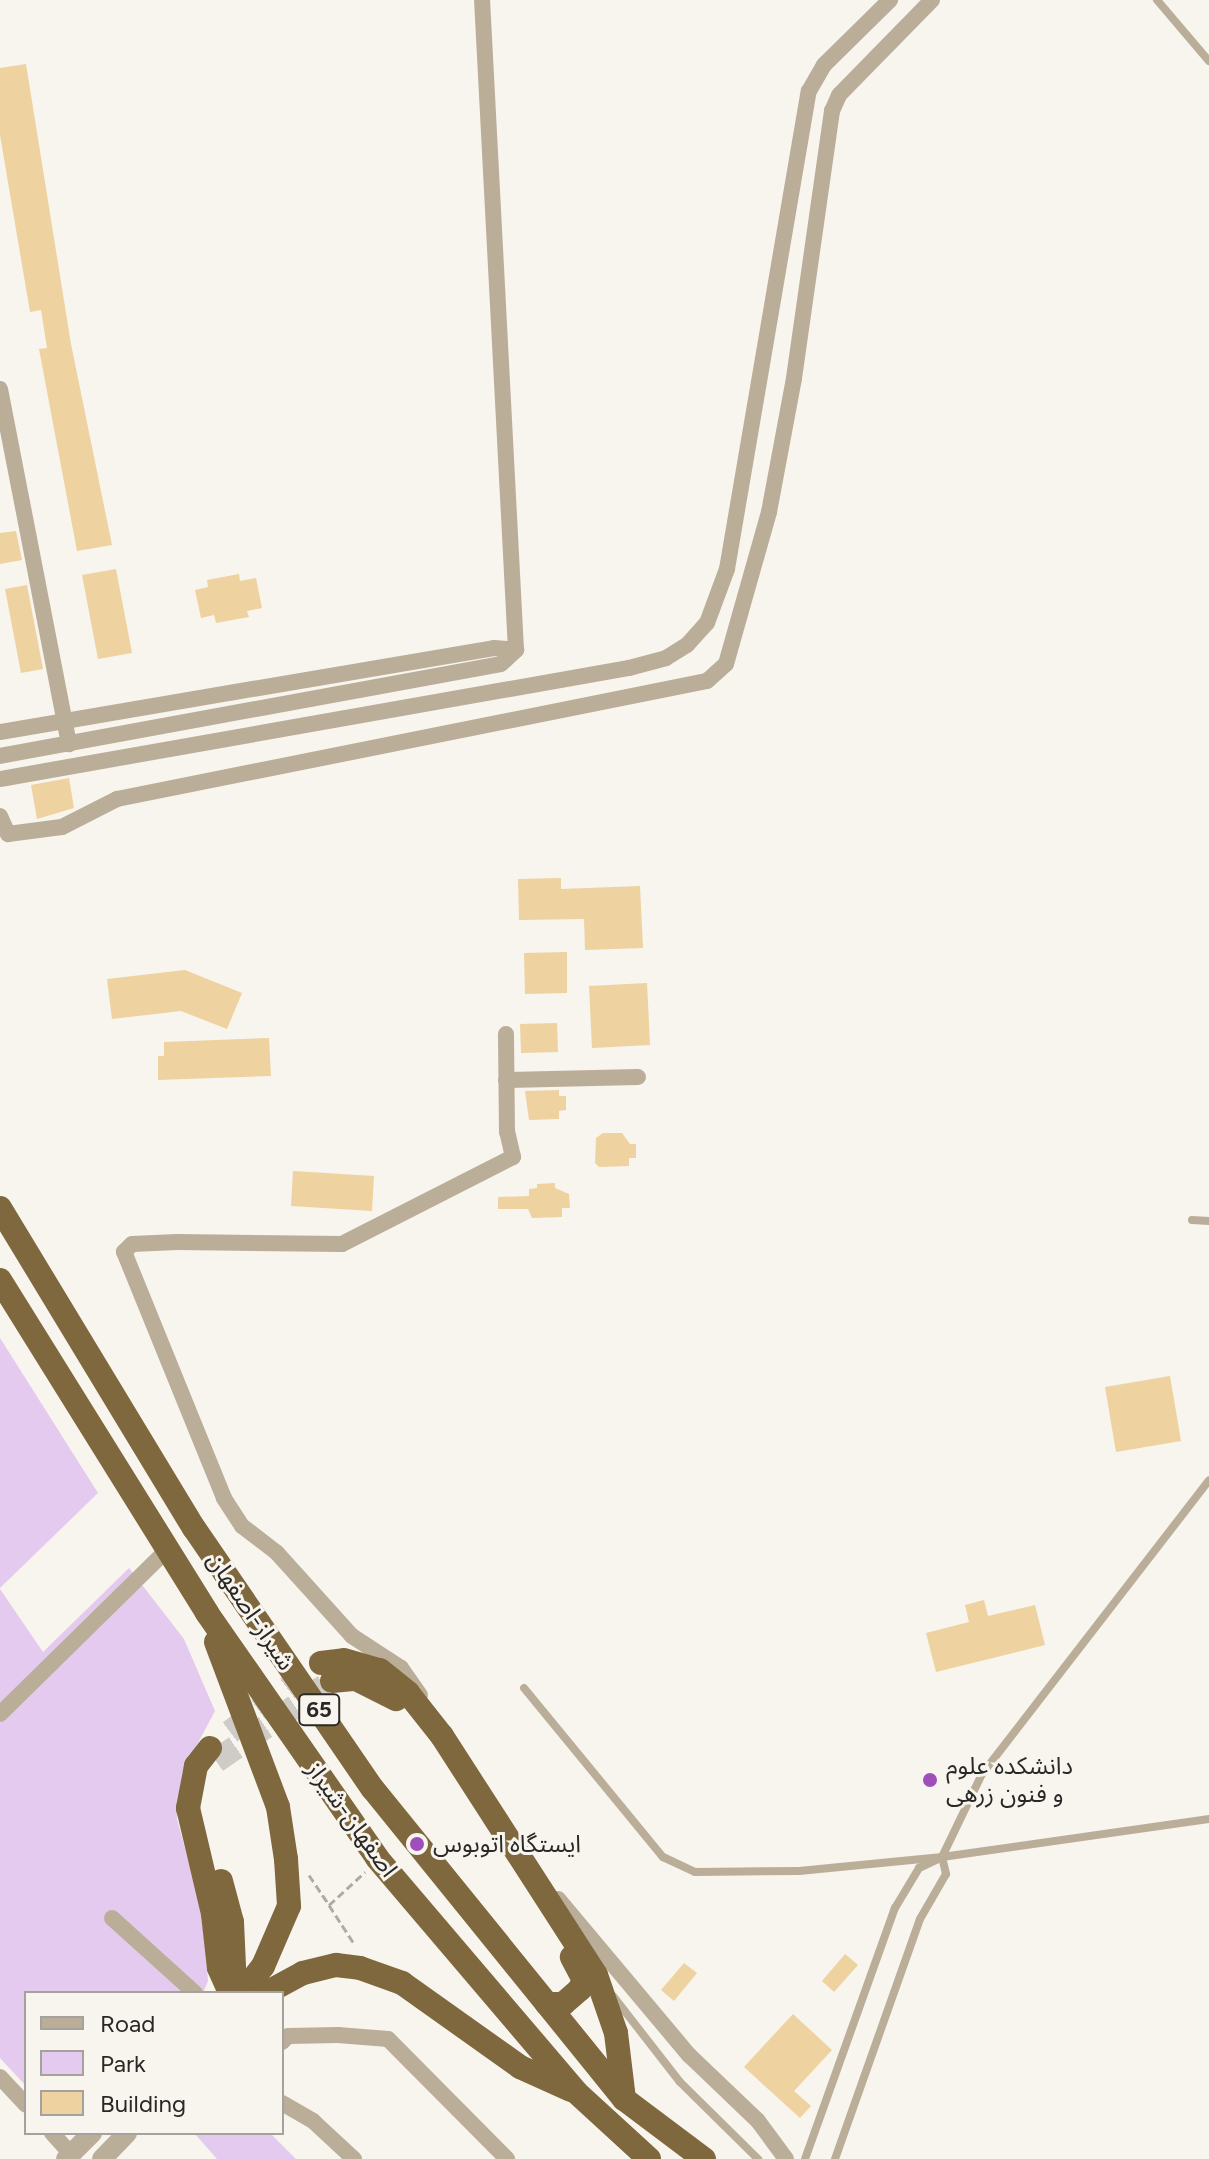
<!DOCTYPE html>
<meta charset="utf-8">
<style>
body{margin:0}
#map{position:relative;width:1209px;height:2159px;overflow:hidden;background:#f8f4ee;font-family:Figtree,"Noto Sans Arabic",sans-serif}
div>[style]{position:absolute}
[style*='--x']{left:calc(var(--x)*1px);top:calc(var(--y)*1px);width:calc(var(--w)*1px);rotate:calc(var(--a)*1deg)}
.green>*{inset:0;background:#e4caee}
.building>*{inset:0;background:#eed2a0}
.trunk-tunnel>*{height:24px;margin-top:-12px;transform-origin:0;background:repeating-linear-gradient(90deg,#cfcbc6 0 24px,transparent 0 36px)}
.path>*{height:3px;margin-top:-1.5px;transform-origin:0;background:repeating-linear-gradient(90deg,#adaba6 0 8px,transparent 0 12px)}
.service>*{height:8px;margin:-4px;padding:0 4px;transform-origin:4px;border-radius:4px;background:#baae99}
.minor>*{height:16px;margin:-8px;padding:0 8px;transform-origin:8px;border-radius:8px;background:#baae99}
.tertiary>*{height:20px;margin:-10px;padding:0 10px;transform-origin:10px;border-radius:10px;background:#baae99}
.trunk>*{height:24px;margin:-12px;padding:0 12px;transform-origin:12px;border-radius:12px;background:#7f683d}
.dots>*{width:22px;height:22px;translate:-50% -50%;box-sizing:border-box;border:4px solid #f8f4ee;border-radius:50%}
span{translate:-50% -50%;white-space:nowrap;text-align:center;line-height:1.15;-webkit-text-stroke:6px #f8f4ee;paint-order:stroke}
.shield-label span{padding:2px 6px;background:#f8f4ee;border:2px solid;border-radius:6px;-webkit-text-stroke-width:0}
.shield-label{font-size:22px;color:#292826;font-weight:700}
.street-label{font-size:24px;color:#292826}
.poi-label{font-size:24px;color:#292826}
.left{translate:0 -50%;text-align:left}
.legend{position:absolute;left:24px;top:1991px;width:260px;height:144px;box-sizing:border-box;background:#f8f4ee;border:2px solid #a5a29e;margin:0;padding:10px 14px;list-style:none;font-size:24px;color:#292826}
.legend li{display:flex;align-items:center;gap:16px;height:40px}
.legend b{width:40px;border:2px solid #a5a29e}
</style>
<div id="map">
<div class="green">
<i style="clip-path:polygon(0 1338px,98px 1493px,0 1588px)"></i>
<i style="clip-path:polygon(129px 1568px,184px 1639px,215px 1711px,182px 1773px,177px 1819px,203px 1916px,208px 1981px,203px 1993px,26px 1993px,26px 2086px,0 2058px,0 1589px,43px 1652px)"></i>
<i style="clip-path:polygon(270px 2133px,296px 2159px,217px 2159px,195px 2134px)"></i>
</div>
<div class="building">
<i style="clip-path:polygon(26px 64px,71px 344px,112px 545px,77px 551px,39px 349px,47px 348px,41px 310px,30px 312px,0 135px,0 68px)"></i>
<i style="clip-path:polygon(16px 531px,22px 560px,0 564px,0 533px)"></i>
<i style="clip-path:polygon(116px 569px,132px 653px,98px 659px,82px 575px)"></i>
<i style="clip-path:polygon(239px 574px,240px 581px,256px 578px,262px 608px,247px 611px,249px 617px,216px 623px,214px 615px,201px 618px,195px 590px,208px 587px,207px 580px)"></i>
<i style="clip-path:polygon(27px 585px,43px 669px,21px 673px,5px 589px)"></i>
<i style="clip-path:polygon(69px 778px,74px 808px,37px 819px,31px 785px)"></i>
<i style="clip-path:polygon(561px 878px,561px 889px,640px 886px,643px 948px,585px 950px,584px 919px,519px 920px,518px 879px)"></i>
<i style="clip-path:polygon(567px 952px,567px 993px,525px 994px,524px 953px)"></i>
<i style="clip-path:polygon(185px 970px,242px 993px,227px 1029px,181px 1011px,112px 1019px,107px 979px)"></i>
<i style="clip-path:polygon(647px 983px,650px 1045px,592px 1048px,589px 986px)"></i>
<i style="clip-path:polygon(557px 1023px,558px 1052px,521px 1053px,520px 1024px)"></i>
<i style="clip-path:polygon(269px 1038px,271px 1076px,158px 1080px,158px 1056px,164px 1056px,164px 1042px)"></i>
<i style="clip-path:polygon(559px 1090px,559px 1096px,566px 1096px,566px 1110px,559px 1111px,559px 1119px,529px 1120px,525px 1091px)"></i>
<i style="clip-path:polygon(603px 1133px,622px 1133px,630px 1144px,636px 1144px,636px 1158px,629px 1158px,629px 1166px,599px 1167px,595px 1163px,596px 1138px)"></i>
<i style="clip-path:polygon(293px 1171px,374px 1176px,372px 1211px,291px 1206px)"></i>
<i style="clip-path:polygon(555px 1183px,555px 1188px,569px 1194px,570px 1208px,562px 1208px,562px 1217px,532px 1218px,528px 1209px,498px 1209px,498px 1197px,529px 1196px,529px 1189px,537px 1188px,537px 1184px)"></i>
<i style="clip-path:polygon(1170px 1376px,1181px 1441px,1116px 1452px,1105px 1387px)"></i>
<i style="clip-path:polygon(984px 1600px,988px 1616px,1035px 1605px,1045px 1645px,936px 1672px,926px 1633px,969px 1622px,965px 1605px)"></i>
<i style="clip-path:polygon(845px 1954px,858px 1965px,834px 1992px,822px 1981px)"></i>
<i style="clip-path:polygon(684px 1963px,697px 1973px,674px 2001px,661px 1990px)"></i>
<i style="clip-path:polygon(793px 2014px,832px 2050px,794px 2091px,811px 2106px,800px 2118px,744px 2067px)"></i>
</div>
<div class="trunk-tunnel">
<i style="--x:230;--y:1732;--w:114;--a:-37.2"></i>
<i style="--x:216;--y:1761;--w:141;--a:-34.6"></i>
</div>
<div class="path">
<i style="--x:309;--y:1875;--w:36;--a:56"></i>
<i style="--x:329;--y:1905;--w:49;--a:-42.5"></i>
<i style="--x:329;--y:1905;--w:48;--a:57"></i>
</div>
<div class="service">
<i style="--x:1157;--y:0;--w:80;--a:49.6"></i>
<i style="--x:1192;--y:1220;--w:17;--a:3"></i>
<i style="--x:524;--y:1688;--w:219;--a:50.6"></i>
<i style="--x:663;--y:1857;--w:35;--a:25"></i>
<i style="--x:695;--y:1872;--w:104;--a:-0.6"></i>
<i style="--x:799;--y:1871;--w:144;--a:-5.6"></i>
<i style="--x:942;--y:1857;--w:270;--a:-8.1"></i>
<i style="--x:613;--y:1996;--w:109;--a:52.1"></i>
<i style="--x:680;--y:2082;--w:110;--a:44.6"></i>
<i style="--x:805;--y:2159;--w:267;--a:-70.3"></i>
<i style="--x:895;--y:1908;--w:47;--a:-59"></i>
<i style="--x:919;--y:1868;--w:21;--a:-25"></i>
<i style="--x:835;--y:2159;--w:255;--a:-70.5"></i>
<i style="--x:920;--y:1919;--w:52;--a:-60"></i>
<i style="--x:946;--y:1874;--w:17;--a:-103"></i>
<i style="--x:942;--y:1857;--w:92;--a:-64.3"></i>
<i style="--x:982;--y:1774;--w:371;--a:-52.3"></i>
</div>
<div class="minor">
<i style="--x:0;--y:389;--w:362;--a:79"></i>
<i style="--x:0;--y:732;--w:501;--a:-9.65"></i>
<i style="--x:494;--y:648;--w:22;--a:5"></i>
<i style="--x:0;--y:756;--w:509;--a:-10.41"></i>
<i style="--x:501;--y:664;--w:21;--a:-43"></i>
<i style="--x:516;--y:650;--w:651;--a:-92.99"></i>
<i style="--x:0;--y:779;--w:639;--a:-10.01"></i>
<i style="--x:629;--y:668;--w:38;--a:-15"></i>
<i style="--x:666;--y:658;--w:25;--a:-32"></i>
<i style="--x:687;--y:645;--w:30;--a:-48"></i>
<i style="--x:707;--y:623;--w:58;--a:-69.7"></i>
<i style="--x:727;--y:569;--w:485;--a:-80.3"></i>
<i style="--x:809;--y:91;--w:30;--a:-60"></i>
<i style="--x:824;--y:65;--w:93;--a:-44.6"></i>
<i style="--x:0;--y:816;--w:20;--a:66"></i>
<i style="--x:8;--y:834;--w:54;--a:-7.4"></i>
<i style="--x:62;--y:827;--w:62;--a:-27"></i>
<i style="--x:117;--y:799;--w:602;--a:-11.31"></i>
<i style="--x:707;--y:681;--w:25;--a:-42"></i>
<i style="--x:726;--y:664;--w:158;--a:-74.2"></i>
<i style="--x:769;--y:512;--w:136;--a:-79.4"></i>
<i style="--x:794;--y:378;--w:270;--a:-81.9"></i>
<i style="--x:832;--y:111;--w:17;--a:-66"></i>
<i style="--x:839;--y:95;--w:133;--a:-45.6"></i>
<i style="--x:506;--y:1080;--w:132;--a:-1.3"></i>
<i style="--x:420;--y:1695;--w:33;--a:-125"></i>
<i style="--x:401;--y:1668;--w:59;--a:-146.9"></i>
<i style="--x:352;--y:1636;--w:113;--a:-132.1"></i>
<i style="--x:276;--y:1552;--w:43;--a:-142.6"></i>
<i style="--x:242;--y:1526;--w:33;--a:-123"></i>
<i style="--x:224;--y:1498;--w:266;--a:-112.1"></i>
<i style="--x:124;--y:1252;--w:11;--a:-45"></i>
<i style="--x:132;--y:1244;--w:45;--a:-2.5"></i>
<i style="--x:177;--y:1242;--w:165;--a:0.7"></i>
<i style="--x:342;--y:1244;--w:192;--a:-27"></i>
<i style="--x:513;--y:1157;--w:26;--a:-103"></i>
<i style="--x:507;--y:1132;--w:98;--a:-90.6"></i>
<i style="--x:0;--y:1714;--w:237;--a:-44.5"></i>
<i style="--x:558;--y:1899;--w:204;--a:50"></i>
<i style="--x:689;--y:2055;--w:95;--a:43.7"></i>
<i style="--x:758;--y:2121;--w:47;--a:53.6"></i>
<i style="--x:112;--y:1918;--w:112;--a:42.1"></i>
<i style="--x:282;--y:2042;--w:8;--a:-45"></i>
<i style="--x:288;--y:2036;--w:50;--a:-1.1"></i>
<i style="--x:338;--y:2035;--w:50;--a:4.6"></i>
<i style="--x:388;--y:2039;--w:169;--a:45.2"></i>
<i style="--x:0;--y:2077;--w:38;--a:47"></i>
<i style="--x:282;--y:2103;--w:36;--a:30"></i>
<i style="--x:313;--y:2121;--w:56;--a:42.8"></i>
<i style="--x:52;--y:2133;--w:28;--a:48"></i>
</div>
<div class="tertiary">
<i style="--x:66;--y:2159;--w:37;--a:-45"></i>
<i style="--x:102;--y:2159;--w:36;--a:-46"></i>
</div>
<div class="trunk">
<i style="--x:0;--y:1208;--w:374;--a:58.8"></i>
<i style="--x:194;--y:1528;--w:316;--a:55.6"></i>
<i style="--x:373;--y:1789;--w:399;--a:51"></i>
<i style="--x:624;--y:2099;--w:100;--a:36.9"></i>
<i style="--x:0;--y:1280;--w:392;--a:58.1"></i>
<i style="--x:207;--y:1613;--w:298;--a:55.2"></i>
<i style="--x:377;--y:1858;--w:307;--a:49.6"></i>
<i style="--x:576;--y:2092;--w:99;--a:42.5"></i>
<i style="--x:216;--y:1642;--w:176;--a:69.4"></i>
<i style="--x:278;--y:1807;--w:53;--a:81.3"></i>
<i style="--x:286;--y:1859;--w:47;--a:86.3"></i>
<i style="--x:289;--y:1906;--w:65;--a:113.4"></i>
<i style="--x:263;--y:1966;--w:34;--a:128"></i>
<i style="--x:321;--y:1663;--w:23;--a:-7"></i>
<i style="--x:344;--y:1660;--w:37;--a:16"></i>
<i style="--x:380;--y:1670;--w:36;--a:39"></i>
<i style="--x:408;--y:1693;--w:55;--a:51.7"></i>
<i style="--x:442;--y:1736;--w:284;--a:57.2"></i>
<i style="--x:596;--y:1975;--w:61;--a:71"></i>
<i style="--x:616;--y:2033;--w:66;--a:83.1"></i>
<i style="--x:332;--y:1681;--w:24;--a:-5"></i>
<i style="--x:356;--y:1679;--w:45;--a:26.6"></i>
<i style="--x:210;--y:1748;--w:23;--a:128"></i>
<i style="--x:196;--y:1766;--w:43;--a:100.8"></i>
<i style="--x:188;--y:1808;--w:109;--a:76.7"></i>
<i style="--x:213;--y:1914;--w:54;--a:83.7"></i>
<i style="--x:219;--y:1968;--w:27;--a:66"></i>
<i style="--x:221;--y:1881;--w:42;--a:75"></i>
<i style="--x:232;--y:1922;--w:65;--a:87.4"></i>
<i style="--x:266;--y:1993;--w:42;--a:-28.4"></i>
<i style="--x:303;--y:1973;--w:34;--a:-14"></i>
<i style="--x:336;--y:1965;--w:24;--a:7"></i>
<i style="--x:360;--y:1968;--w:45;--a:19.7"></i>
<i style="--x:402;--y:1983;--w:145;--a:35.4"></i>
<i style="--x:520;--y:2067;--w:56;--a:24.3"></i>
<i style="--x:547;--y:2004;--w:16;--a:0"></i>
<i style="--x:563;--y:2004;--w:23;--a:-41"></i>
<i style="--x:580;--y:1989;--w:10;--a:-66"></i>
<i style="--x:584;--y:1980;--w:26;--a:-118"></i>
</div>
<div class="dots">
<i style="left:930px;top:1780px;background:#a14ebd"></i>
<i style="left:417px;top:1844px;background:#a14ebd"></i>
</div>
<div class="shield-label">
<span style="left:319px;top:1710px">65</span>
</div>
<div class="street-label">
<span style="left:251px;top:1611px;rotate:56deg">شیراز-اصفهان</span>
<span style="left:352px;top:1819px;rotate:54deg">اصفهان-شیراز</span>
</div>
<div class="poi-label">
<span class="left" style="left:946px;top:1780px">دانشکده علوم<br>و فنون زرهی</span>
<span class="left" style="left:433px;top:1844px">ایستگاه اتوبوس</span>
</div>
<ul class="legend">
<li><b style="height:10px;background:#baae99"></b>Road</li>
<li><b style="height:22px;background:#e4caee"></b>Park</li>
<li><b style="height:22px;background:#eed2a0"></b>Building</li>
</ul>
</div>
